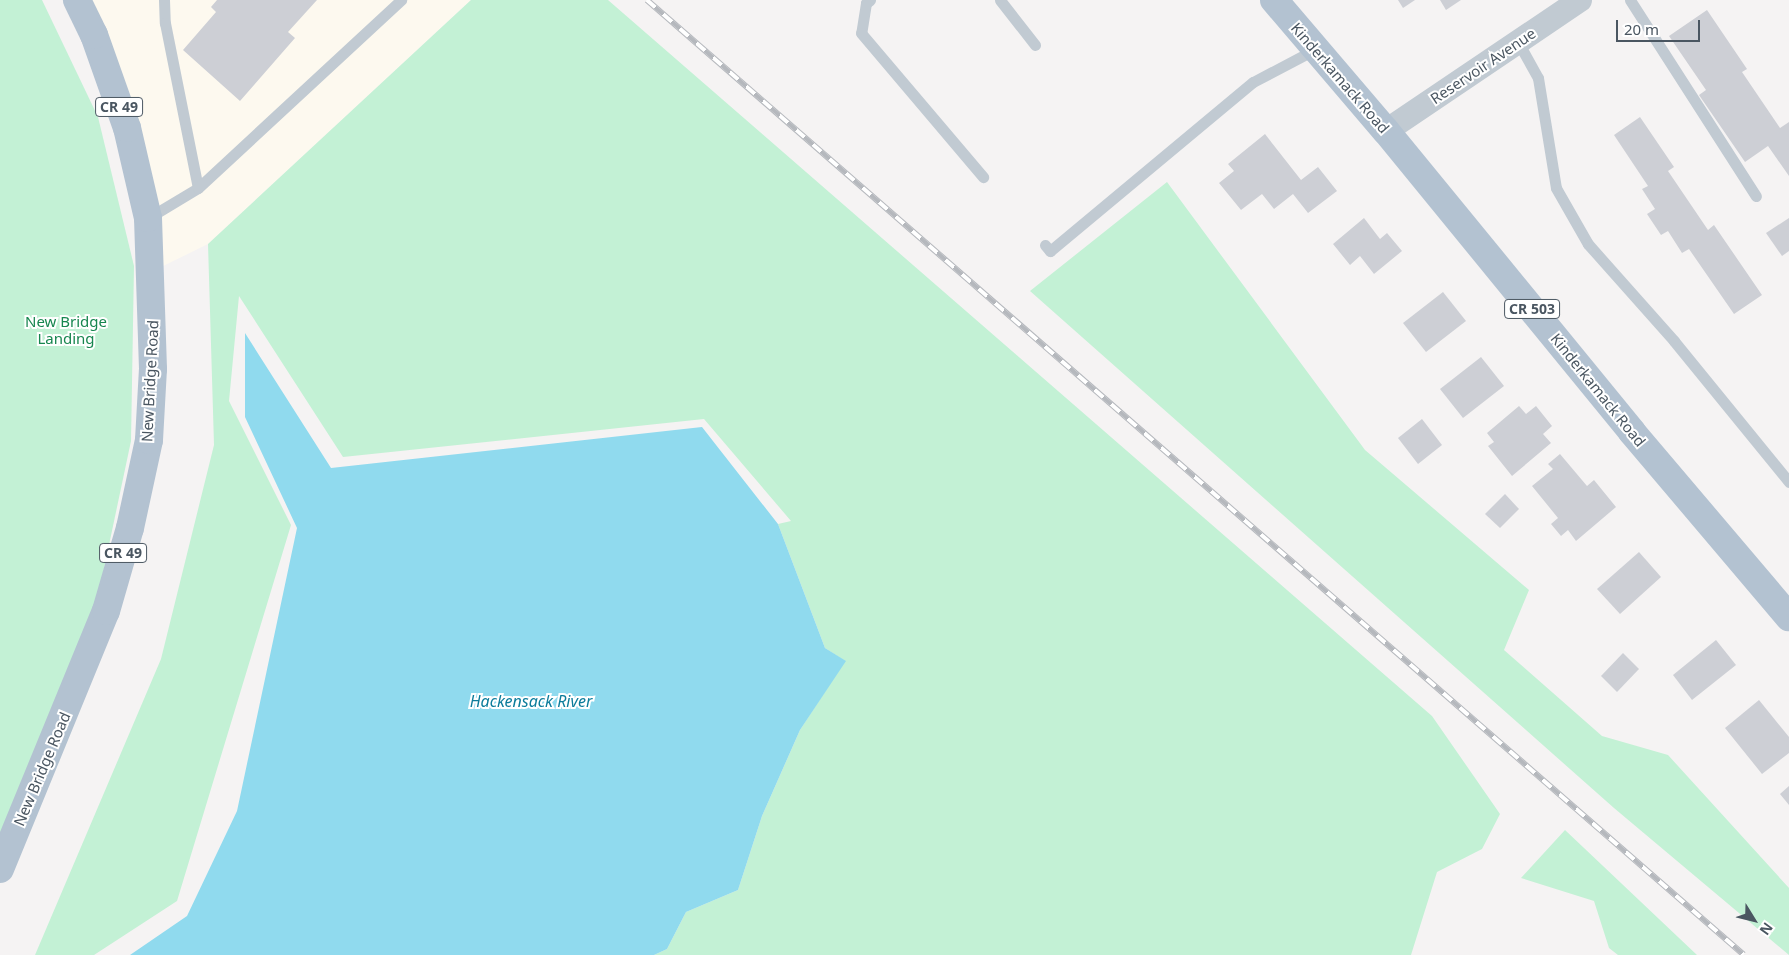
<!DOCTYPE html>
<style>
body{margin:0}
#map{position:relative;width:1789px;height:955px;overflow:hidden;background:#f5f3f3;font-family:"Noto Sans",sans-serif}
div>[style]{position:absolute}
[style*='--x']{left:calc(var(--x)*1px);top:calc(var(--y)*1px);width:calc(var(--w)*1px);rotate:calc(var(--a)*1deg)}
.commercial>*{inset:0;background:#fdf9ef}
.green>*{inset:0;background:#c3f1d5}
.water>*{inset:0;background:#90daee}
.building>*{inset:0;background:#cdcfd5}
.service>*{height:11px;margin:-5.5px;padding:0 5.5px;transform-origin:5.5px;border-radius:5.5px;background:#c1cad2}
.minor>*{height:24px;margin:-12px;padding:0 12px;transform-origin:12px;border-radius:12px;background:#c1cad2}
.primary>*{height:28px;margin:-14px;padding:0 14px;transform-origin:14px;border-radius:14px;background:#b3c2d1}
.rail>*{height:5.5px;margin-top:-2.75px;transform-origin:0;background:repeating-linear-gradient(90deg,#fff 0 11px,#b5b8bd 0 22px);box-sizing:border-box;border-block:1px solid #b5b8bd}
span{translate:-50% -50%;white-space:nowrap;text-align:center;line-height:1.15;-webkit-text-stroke:4px #fff;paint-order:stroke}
.shield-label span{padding:1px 4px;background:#fff;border:1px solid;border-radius:4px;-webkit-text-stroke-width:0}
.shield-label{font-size:14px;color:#4a5661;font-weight:700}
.street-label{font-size:15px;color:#4a5661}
.park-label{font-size:15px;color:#17864f}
.water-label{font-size:16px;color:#0c7c9b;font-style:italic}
.north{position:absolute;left:1729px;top:895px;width:50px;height:50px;-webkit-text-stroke:4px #fff;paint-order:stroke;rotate:126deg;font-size:14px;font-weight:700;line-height:20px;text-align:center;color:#4a5661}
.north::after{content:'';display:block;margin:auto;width:18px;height:22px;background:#4a5661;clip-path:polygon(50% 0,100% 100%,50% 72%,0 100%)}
.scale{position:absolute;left:1616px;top:20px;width:84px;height:22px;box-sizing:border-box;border:2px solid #4a5661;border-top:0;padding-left:6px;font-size:15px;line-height:18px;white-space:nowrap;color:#4a5661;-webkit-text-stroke:4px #fff;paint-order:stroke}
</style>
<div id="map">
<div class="commercial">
<i style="clip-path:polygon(77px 0,471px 0,208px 244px,151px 272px,148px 218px)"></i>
</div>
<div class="green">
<i style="clip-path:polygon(0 0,42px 0,98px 117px,134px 266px,131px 441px,95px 611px,0 834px)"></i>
<i style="clip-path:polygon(471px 0,608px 0,1432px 716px,1500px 814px,1482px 849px,1437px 872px,1411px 955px,654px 955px,667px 949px,686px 912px,738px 890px,762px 816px,800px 730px,845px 661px,825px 648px,778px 524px,791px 521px,704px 419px,343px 457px,239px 296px,229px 401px,291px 525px,177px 901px,94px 955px,35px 955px,161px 659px,214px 445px,208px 244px)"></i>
<i style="clip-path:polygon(1167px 182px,1365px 450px,1529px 590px,1504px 650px,1602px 736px,1668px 755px,1789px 888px,1789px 955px,1614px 808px,1030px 291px)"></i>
<i style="clip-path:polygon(1565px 830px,1697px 955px,1618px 955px,1609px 948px,1594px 901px,1521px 878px)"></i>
</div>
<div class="water">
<i style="clip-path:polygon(245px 333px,331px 468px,702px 427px,778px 524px,825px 648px,846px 661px,800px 730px,762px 816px,738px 890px,686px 912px,667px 949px,654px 955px,130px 955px,187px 916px,237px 811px,297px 528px,245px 417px)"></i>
</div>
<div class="building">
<i style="clip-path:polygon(217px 0,317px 0,288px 32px,295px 38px,240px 101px,183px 50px,216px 12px,211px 7px)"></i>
<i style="clip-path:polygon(1398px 0,1415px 0,1403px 8px)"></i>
<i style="clip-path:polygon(1440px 0,1461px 0,1446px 10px)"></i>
<i style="clip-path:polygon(1707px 10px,1747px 69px,1742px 72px,1780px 128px,1789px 122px,1789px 176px,1768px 146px,1745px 162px,1699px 95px,1706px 90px,1669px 36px)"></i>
<i style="clip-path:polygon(1640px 117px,1674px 167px,1668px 171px,1708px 230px,1714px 225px,1762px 295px,1734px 314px,1689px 249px,1682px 253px,1668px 231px,1661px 235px,1647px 214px,1655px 209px,1642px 189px,1648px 186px,1614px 135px)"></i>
<i style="clip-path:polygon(1265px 134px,1301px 180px,1318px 167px,1337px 191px,1308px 213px,1293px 194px,1274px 209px,1262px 194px,1241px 210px,1219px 183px,1234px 171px,1228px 164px)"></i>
<i style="clip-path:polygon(1364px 218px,1380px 239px,1387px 233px,1402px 251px,1374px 274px,1360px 256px,1350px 265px,1333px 244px)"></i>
<i style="clip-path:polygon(1789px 218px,1789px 251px,1782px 256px,1766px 233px)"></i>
<i style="clip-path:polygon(1443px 292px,1466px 321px,1426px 352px,1403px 323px)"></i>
<i style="clip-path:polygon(1481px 357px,1504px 386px,1463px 418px,1440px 389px)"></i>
<i style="clip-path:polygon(1519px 406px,1526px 414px,1536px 406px,1552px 426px,1543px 434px,1551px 443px,1512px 476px,1488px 446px,1494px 442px,1487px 433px)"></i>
<i style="clip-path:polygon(1422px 419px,1442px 445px,1418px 464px,1398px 438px)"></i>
<i style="clip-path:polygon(1560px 454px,1587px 486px,1594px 480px,1616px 507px,1576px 541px,1568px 530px,1561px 536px,1551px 524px,1558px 518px,1532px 486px,1553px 469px,1548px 464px)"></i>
<i style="clip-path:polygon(1505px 494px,1519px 509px,1500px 528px,1485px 514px)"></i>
<i style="clip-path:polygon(1639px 552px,1661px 577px,1620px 614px,1597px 589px)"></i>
<i style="clip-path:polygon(1716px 640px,1736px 665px,1692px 700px,1673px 675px)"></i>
<i style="clip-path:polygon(1623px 653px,1639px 669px,1617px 692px,1601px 676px)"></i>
<i style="clip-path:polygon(1759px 700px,1789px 737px,1789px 753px,1762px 774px,1725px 728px)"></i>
<i style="clip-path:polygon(1789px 786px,1789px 805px,1780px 794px)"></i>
</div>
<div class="service">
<i style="--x:164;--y:0;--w:23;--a:88"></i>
<i style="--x:165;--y:23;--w:168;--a:78.7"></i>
<i style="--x:870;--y:0;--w:5;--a:143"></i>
<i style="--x:866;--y:3;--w:30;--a:99"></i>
<i style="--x:861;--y:33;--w:189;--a:49.7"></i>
<i style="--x:1000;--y:0;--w:57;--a:52.1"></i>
<i style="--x:1630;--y:0;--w:233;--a:57.3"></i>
<i style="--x:1518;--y:42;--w:41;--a:60.9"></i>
<i style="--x:1538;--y:78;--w:111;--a:80.7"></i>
<i style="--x:1556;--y:188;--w:64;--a:60.3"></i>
<i style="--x:1588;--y:244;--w:130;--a:48.4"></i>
<i style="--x:1674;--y:341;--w:182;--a:50.8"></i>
<i style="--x:148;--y:218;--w:58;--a:-31"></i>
<i style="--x:198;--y:188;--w:277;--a:-42.8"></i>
<i style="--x:1045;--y:245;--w:8;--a:50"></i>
<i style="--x:1050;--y:251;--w:264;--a:-39.8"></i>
<i style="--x:1253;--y:82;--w:69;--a:-27.7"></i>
</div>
<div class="minor">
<i style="--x:1386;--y:131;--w:234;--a:-34"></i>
</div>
<div class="primary">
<i style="--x:1274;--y:0;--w:172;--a:49.5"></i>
<i style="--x:1386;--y:131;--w:389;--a:50.7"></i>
<i style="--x:1632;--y:432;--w:243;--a:49.7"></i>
<i style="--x:0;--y:869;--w:279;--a:-67.7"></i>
<i style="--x:106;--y:611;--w:86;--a:-73.9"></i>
<i style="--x:130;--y:528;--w:90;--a:-77.8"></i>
<i style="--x:149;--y:440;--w:71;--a:-86.8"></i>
<i style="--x:153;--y:369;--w:151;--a:-91.9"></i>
<i style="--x:148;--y:218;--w:92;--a:-103.1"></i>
<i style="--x:127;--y:128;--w:99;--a:-109.5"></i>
<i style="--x:94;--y:35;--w:39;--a:-116"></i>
</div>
<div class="rail">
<i style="--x:647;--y:0;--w:1454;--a:41.04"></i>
</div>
<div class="shield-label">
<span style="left:119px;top:107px">CR 49</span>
<span style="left:1532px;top:309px">CR 503</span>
<span style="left:123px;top:553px">CR 49</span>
</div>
<div class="street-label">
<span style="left:1483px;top:66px;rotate:-34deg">Reservoir Avenue</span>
<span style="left:1340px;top:78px;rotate:49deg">Kinderkamack Road</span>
<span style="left:150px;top:381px;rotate:-87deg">New Bridge Road</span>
<span style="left:1598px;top:390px;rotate:51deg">Kinderkamack Road</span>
<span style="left:42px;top:769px;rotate:-67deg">New Bridge Road</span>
</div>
<div class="park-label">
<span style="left:66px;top:330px">New Bridge<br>Landing</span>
</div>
<div class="water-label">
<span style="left:531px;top:701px">Hackensack River</span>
</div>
<div class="north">N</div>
<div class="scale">20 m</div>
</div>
